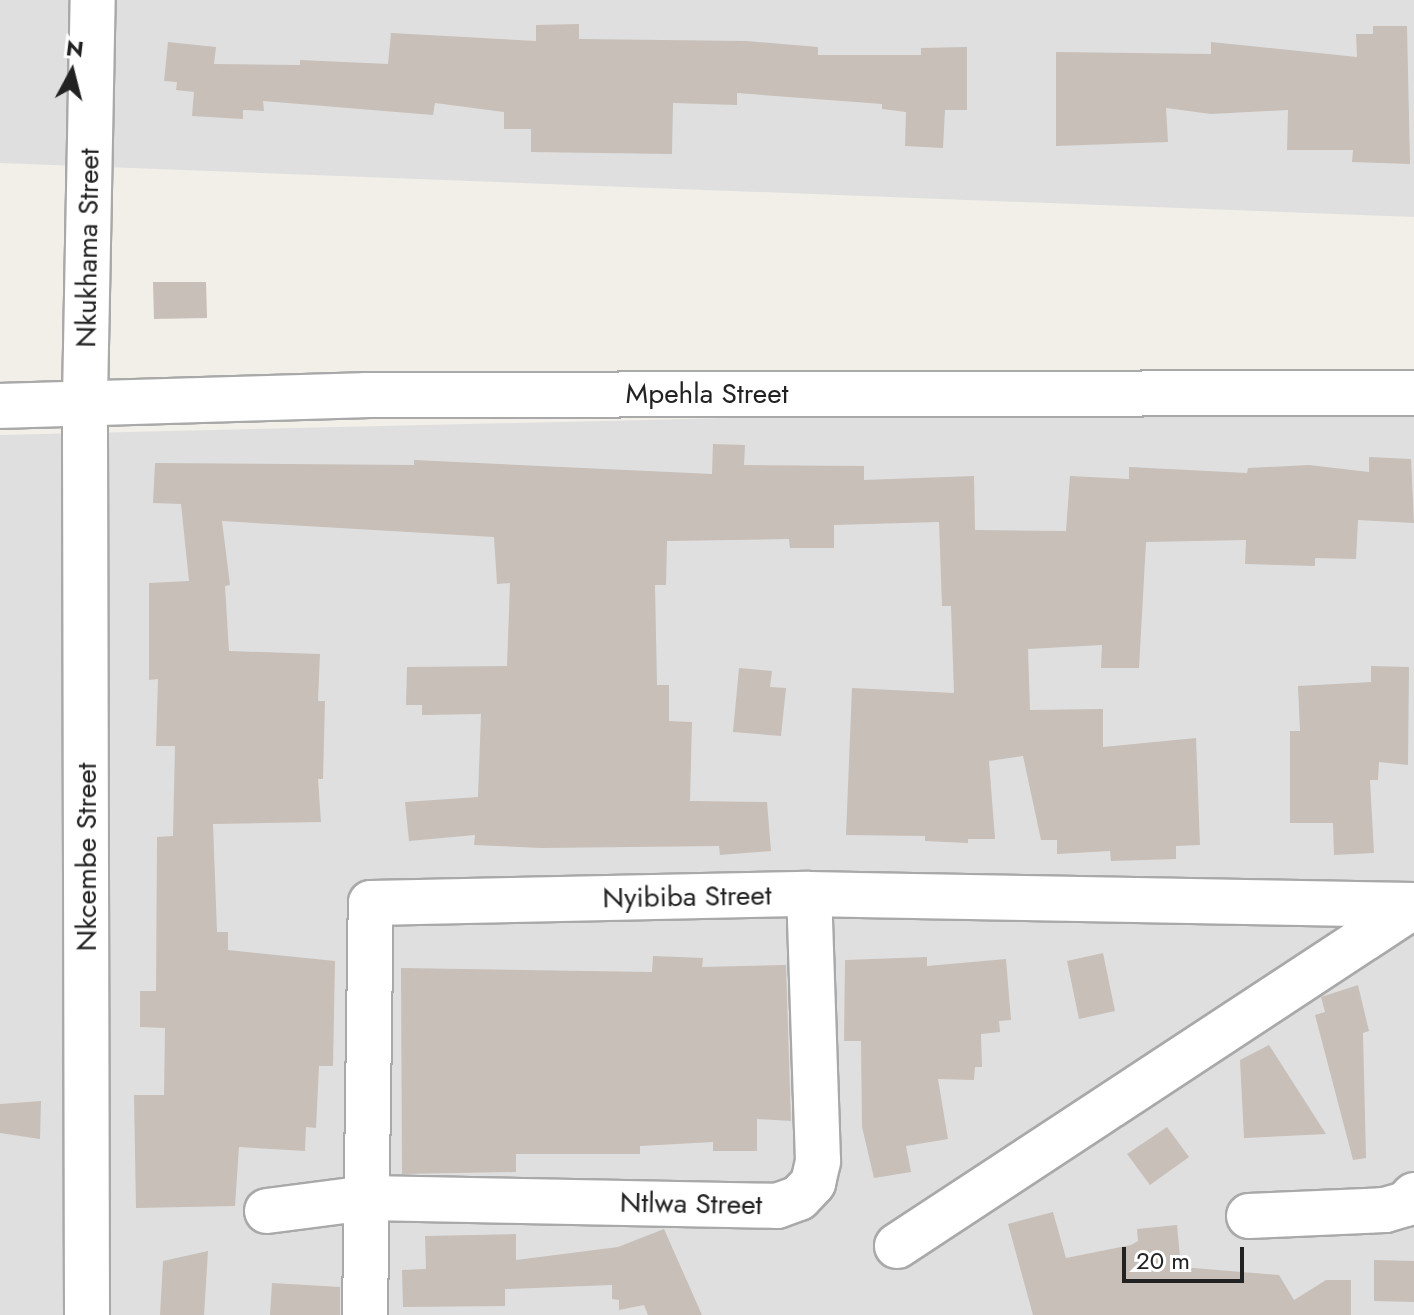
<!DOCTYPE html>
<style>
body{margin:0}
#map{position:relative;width:1414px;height:1315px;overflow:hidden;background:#f2efe9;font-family:Jost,sans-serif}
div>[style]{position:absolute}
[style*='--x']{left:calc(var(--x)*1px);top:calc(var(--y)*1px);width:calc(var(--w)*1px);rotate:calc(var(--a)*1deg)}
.residential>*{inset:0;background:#e0dfdf}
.building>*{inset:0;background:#c7bfb8}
.roads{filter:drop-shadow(2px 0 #a9a9a9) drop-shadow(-2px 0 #a9a9a9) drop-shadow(0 2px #a9a9a9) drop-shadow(0 -2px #a9a9a9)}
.minor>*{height:44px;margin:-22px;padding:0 22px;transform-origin:22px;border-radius:22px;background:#fff}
span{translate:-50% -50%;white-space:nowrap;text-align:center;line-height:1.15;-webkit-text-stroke:6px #fff;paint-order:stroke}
.street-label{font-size:28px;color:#222}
.north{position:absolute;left:32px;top:32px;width:80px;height:80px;-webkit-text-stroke:6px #fff;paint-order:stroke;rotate:7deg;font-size:22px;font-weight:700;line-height:32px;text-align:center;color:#222}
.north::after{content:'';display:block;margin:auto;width:28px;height:36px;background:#222;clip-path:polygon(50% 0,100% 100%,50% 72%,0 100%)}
.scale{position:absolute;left:1122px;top:1247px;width:122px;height:36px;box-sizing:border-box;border:4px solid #222;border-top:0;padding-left:10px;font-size:24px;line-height:28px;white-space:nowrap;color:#222;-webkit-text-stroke:6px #fff;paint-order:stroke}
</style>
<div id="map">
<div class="residential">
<i style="clip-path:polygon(0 0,1414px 0,1414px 217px,0 163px)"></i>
<i style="clip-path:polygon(1414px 402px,1414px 1315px,0 1315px,0 435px)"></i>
</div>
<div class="building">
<i style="clip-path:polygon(579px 24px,579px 39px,746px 41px,818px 47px,818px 55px,921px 55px,921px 48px,967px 47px,967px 110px,945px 110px,943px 148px,905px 146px,906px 112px,882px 109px,882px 104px,737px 93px,737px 105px,673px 103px,672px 154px,531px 152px,531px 129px,504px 129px,504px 112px,435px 103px,433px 115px,263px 101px,264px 111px,243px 110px,243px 119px,192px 116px,194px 92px,176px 90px,177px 82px,164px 81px,168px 42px,216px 47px,214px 64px,300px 65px,300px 60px,388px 64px,391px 33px,536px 41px,536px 25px)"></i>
<i style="clip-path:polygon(1373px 26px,1407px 26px,1410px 164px,1352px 162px,1353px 150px,1287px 150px,1288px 110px,1211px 114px,1166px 108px,1168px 142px,1056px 146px,1056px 52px,1211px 54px,1211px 42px,1357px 57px,1356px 34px,1373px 34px)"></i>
<i style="clip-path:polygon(153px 282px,206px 282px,207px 318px,154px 319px)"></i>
<i style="clip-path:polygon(713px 444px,745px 445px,744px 465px,864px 466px,864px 480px,974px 476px,975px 530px,1066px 531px,1070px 476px,1129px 479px,1129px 467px,1247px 473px,1248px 468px,1309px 465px,1369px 472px,1369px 457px,1411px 459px,1414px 523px,1358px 520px,1356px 559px,1315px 558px,1315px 566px,1245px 564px,1246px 540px,1146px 542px,1139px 668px,1101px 668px,1102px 645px,1028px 649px,1030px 710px,1103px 709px,1103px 747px,1196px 738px,1200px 845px,1176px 846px,1176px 859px,1111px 861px,1110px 851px,1057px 854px,1057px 840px,1041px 840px,1023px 756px,989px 761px,995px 839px,968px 839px,968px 843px,925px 841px,925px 836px,846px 835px,852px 688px,954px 693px,951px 606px,942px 606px,939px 522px,834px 525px,834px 548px,790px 548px,789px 539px,667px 541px,666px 585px,655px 585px,657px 685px,669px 685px,669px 721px,692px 722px,690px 801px,767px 802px,771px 851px,720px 855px,719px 846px,541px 848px,474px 845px,475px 835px,409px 841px,405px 802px,478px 797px,481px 714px,422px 715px,422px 705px,406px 705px,407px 667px,507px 666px,510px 583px,497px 584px,494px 537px,222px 521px,230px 585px,225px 586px,229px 651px,320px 654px,318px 701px,325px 701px,323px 779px,318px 779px,321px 822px,213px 824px,217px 932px,228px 932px,228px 950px,335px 961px,333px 1066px,319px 1066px,316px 1128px,306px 1127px,305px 1151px,239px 1147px,235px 1206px,136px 1208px,134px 1095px,164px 1095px,165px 1028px,140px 1027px,140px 991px,156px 991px,157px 837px,173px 836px,175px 746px,156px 746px,158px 679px,149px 680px,149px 583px,189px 581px,181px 504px,153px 503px,155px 463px,414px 465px,414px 460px,712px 474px)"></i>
<i style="clip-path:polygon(1371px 666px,1409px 667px,1408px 765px,1379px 762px,1378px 780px,1370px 780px,1374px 853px,1334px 855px,1333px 823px,1290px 823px,1290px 731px,1300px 731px,1298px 686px,1371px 682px)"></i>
<i style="clip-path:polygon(739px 668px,772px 671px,770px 687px,786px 688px,781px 736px,733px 732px)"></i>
<i style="clip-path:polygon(1103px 953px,1115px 1011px,1079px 1019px,1067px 961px)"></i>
<i style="clip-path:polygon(653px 956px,703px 958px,702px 967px,786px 965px,791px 1121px,757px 1119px,757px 1151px,713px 1151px,713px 1142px,640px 1146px,640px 1154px,516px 1154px,516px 1172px,402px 1174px,401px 968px,652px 972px)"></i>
<i style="clip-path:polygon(927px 957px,927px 966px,1006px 959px,1011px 1020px,999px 1021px,1000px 1032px,981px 1034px,982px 1067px,975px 1067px,974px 1080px,938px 1079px,948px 1139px,906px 1146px,911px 1172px,874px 1178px,862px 1127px,861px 1041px,844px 1041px,845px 960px)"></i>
<i style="clip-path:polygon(1358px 985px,1369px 1031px,1363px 1033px,1366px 1158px,1353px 1160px,1315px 1015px,1325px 1012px,1321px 997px)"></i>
<i style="clip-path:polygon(1269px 1045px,1326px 1134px,1244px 1138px,1240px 1060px)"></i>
<i style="clip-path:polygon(41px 1101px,40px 1139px,0 1133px,0 1104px)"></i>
<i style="clip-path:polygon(1167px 1127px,1189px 1157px,1150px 1185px,1127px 1154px)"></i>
<i style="clip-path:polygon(1053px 1212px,1066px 1258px,1131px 1245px,1138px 1241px,1137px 1229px,1177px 1225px,1181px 1267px,1279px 1275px,1294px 1300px,1326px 1280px,1351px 1280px,1351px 1315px,1033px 1315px,1008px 1224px)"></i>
<i style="clip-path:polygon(664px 1229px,702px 1315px,648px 1315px,644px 1305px,619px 1310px,619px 1300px,612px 1299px,612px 1285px,505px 1289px,505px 1306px,403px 1307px,402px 1270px,426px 1269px,425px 1236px,516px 1234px,516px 1260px,618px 1247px)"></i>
<i style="clip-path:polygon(208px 1251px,204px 1315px,160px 1315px,163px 1261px)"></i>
<i style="clip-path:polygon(1374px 1260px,1414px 1261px,1414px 1302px,1374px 1301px)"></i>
<i style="clip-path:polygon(272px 1283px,340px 1287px,340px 1315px,270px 1315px)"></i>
</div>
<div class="roads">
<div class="minor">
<i style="--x:0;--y:406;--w:365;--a:-1.7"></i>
<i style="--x:365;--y:395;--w:1049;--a:-0.11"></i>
<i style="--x:267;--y:1211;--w:101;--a:-7.4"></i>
<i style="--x:367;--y:1198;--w:410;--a:1.1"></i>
<i style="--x:777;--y:1206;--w:23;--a:-20"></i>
<i style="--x:799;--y:1198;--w:21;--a:-47"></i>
<i style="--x:813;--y:1183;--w:23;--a:-77"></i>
<i style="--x:818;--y:1161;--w:267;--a:-91.9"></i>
<i style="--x:1249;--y:1216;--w:136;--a:-2.5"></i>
<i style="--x:1385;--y:1210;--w:22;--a:-16"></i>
<i style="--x:1406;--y:1204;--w:12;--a:-48"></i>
<i style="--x:897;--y:1246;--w:619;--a:-33.33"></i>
<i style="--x:87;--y:1315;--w:916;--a:-90.13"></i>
<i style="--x:85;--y:399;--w:399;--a:-88.9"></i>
<i style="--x:365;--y:1315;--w:412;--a:-89.2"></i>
<i style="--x:371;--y:903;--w:438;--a:-1.2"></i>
<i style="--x:809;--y:894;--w:605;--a:1.04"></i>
</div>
</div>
<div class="street-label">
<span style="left:88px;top:248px;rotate:-89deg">Nkukhama Street</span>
<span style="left:707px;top:394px">Mpehla Street</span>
<span style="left:87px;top:857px;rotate:-90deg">Nkcembe Street</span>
<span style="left:687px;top:897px;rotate:-1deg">Nyibiba Street</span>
<span style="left:691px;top:1204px;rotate:1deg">Ntlwa Street</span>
</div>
<div class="north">N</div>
<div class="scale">20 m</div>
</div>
